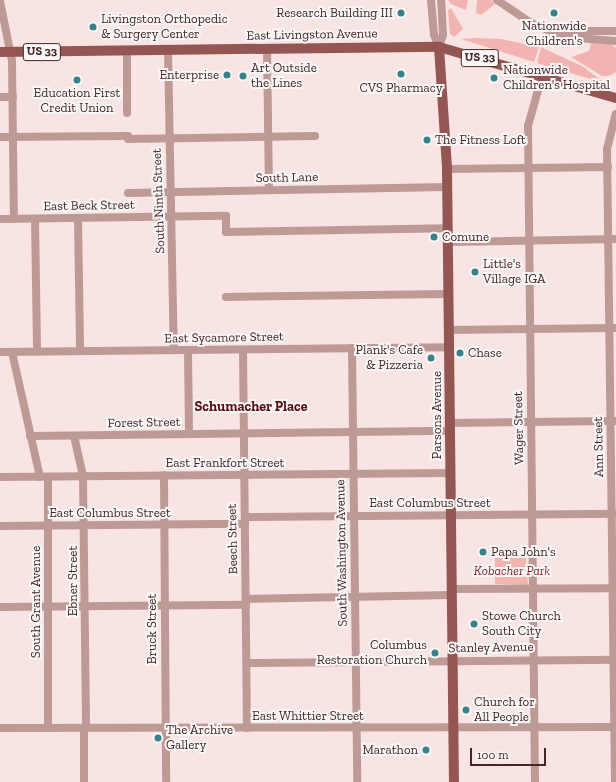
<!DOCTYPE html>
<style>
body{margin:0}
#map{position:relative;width:616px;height:782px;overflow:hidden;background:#f8e5e3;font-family:"Zilla Slab",serif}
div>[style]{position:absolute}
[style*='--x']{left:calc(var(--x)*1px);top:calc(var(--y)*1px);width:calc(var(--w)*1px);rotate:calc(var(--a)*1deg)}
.green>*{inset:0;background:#f2b4b0}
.minor>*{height:8px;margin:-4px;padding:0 4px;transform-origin:4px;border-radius:4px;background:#be9a97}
.major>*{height:10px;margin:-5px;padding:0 5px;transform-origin:5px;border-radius:5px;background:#945653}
.dots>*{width:11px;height:11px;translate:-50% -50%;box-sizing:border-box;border:2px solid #f7f7f7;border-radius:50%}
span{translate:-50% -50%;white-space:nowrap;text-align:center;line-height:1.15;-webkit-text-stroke:4px #f7f7f7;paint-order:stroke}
.shield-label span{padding:1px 3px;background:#f7f7f7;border:1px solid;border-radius:3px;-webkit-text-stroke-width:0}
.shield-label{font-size:12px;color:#492624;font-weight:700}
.poi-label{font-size:13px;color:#492624}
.right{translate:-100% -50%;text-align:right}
.left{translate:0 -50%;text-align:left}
.street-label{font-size:13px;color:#492624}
.park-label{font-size:13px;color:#832729;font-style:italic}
.neighbourhood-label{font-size:14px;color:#590c12;font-weight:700}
.scale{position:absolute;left:470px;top:748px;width:76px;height:18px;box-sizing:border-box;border:2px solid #492624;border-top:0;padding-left:5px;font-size:12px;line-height:14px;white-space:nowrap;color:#492624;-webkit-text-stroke:3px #f7f7f7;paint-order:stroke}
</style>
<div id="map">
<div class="green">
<i style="clip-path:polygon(448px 0,468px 0,466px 10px,451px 4px)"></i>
<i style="clip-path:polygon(477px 0,491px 0,495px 4px,481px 15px,476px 13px)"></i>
<i style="clip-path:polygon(451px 8px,463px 29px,454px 37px,450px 34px,448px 10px)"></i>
<i style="clip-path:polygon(477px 38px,501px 39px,539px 47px,534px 62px,461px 39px)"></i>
<i style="clip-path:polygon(591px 43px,611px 44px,616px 48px,616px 72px,609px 76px,602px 76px,571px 57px,589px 51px)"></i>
<i style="clip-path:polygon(541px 47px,584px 67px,604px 83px,537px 63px)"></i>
<i style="clip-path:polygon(495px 558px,526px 558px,528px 585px,495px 584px)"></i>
</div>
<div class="minor">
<i style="--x:431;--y:0;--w:35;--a:85"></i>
<i style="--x:434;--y:35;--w:13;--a:67"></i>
<i style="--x:497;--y:0;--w:41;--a:34.1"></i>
<i style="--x:531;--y:23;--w:36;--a:23"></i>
<i style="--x:564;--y:37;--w:52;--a:4.4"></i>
<i style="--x:0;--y:1;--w:61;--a:78.7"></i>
<i style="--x:12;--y:61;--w:158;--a:89.3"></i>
<i style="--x:562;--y:35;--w:6;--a:-39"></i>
<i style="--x:567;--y:31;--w:49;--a:0"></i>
<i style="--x:439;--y:47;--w:13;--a:-72"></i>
<i style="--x:443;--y:35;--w:35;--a:-93"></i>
<i style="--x:267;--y:48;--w:142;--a:89.2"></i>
<i style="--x:168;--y:50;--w:300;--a:88.9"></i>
<i style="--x:127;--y:51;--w:62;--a:90"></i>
<i style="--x:0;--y:97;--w:13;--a:0"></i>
<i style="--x:0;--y:137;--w:128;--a:-0.4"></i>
<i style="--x:128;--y:139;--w:187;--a:-0.9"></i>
<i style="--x:447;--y:169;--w:161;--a:-0.7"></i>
<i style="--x:128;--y:193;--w:319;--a:-1.1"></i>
<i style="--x:78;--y:218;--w:133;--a:89.1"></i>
<i style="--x:0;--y:219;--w:226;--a:-0.8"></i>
<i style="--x:226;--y:216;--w:16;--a:90"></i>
<i style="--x:226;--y:232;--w:221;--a:-1"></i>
<i style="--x:35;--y:219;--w:132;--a:89.1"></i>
<i style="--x:448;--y:242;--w:168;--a:-1"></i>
<i style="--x:226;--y:297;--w:222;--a:-0.8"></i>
<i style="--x:449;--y:330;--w:167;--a:-0.7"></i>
<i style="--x:352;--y:348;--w:434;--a:89.3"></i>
<i style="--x:188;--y:350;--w:84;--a:89.3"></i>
<i style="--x:243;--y:350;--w:378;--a:89.4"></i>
<i style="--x:0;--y:352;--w:449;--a:-0.6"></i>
<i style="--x:12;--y:352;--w:128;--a:77.4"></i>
<i style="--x:450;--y:423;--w:165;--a:-0.7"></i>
<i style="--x:30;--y:436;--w:420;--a:-0.7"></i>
<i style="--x:74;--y:436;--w:41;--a:77.3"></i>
<i style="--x:83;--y:476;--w:252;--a:89.3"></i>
<i style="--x:164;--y:475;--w:307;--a:89.6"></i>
<i style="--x:0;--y:477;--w:450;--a:-0.5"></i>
<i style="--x:48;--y:477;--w:251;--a:90"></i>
<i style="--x:245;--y:517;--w:371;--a:-0.5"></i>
<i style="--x:0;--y:526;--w:245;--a:-0.5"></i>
<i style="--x:452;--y:589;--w:164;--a:-0.3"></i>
<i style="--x:246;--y:599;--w:206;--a:-1.1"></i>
<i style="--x:0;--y:607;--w:246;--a:-0.5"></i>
<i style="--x:247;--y:663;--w:369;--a:-0.5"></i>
<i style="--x:0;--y:728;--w:616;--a:-0.09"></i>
<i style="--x:84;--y:728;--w:54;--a:90"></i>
<i style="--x:535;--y:782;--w:656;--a:-90.61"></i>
<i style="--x:528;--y:126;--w:52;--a:-74.4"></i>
<i style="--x:615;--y:782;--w:633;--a:-90.72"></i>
<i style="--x:607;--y:149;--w:36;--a:-76"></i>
</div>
<div class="major">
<i style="--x:439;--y:47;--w:122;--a:86.2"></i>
<i style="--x:447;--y:169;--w:613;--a:89.35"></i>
<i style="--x:0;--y:52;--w:439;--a:-0.7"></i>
<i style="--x:439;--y:47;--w:184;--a:16.1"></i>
</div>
<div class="dots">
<i style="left:401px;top:13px;background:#398188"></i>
<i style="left:554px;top:13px;background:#398188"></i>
<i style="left:93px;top:27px;background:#398188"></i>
<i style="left:401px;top:74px;background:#398188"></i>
<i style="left:227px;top:75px;background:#398188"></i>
<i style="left:243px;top:76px;background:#398188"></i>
<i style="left:494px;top:78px;background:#398188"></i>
<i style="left:77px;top:80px;background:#398188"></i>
<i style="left:427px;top:140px;background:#398188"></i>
<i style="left:434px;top:237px;background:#398188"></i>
<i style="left:475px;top:272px;background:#398188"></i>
<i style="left:460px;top:353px;background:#398188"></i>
<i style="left:431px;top:358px;background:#398188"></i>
<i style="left:483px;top:552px;background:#398188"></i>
<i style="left:474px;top:624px;background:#398188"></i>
<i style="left:435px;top:653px;background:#398188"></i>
<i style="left:466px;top:710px;background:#398188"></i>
<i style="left:158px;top:738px;background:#398188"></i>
<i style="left:426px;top:750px;background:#398188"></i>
</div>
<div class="shield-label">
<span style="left:42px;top:52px">US 33</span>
<span style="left:480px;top:58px">US 33</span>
</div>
<div class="poi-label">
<span class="right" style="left:393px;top:13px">Research Building III</span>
<span class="left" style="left:101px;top:27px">Livingston Orthopedic<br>&amp; Surgery Center</span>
<span style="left:554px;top:34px">Nationwide<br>Children's</span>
<span class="left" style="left:251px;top:76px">Art Outside<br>the Lines</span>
<span class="left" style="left:503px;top:78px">Nationwide<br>Children's Hospital</span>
<span class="right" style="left:219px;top:75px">Enterprise</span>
<span style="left:401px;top:88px">CVS Pharmacy</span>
<span style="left:77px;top:101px">Education First<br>Credit Union</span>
<span class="left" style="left:435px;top:140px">The Fitness Loft</span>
<span class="left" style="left:442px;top:237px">Comune</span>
<span class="left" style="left:483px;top:272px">Little's<br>Village IGA</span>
<span class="right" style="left:423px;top:358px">Plank's Cafe<br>&amp; Pizzeria</span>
<span class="left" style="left:468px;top:353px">Chase</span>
<span class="left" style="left:491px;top:552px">Papa John's</span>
<span class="left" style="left:482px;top:624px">Stowe Church<br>South City</span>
<span class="right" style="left:427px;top:653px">Columbus<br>Restoration Church</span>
<span class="left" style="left:474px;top:710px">Church for<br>All People</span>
<span class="left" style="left:166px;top:738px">The Archive<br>Gallery</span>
<span class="right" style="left:418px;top:750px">Marathon</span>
</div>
<div class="street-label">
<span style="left:312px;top:35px;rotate:-1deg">East Livingston Avenue</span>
<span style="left:287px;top:178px;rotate:-1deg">South Lane</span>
<span style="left:159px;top:201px;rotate:-92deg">South Ninth Street</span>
<span style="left:89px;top:206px;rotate:-1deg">East Beck Street</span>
<span style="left:224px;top:338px;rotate:-1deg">East Sycamore Street</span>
<span style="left:437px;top:415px;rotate:-90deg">Parsons Avenue</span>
<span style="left:144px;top:423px;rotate:-1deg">Forest Street</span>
<span style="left:519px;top:428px;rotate:-91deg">Wager Street</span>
<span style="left:599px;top:447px;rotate:-91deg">Ann Street</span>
<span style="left:225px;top:463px">East Frankfort Street</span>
<span style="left:430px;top:503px">East Columbus Street</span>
<span style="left:110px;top:513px">East Columbus Street</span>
<span style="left:233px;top:539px;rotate:-91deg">Beech Street</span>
<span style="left:342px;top:553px;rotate:-91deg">South Washington Avenue</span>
<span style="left:73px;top:581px;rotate:-90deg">Ebner Street</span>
<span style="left:36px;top:602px;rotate:-90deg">South Grant Avenue</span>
<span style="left:152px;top:629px;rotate:-90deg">Bruck Street</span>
<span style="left:491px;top:648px;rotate:-1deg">Stanley Avenue</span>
<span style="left:308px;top:716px">East Whittier Street</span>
</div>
<div class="park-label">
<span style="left:512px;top:571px">Kobacher Park</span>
</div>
<div class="neighbourhood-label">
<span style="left:251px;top:407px">Schumacher Place</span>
</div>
<div class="scale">100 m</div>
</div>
